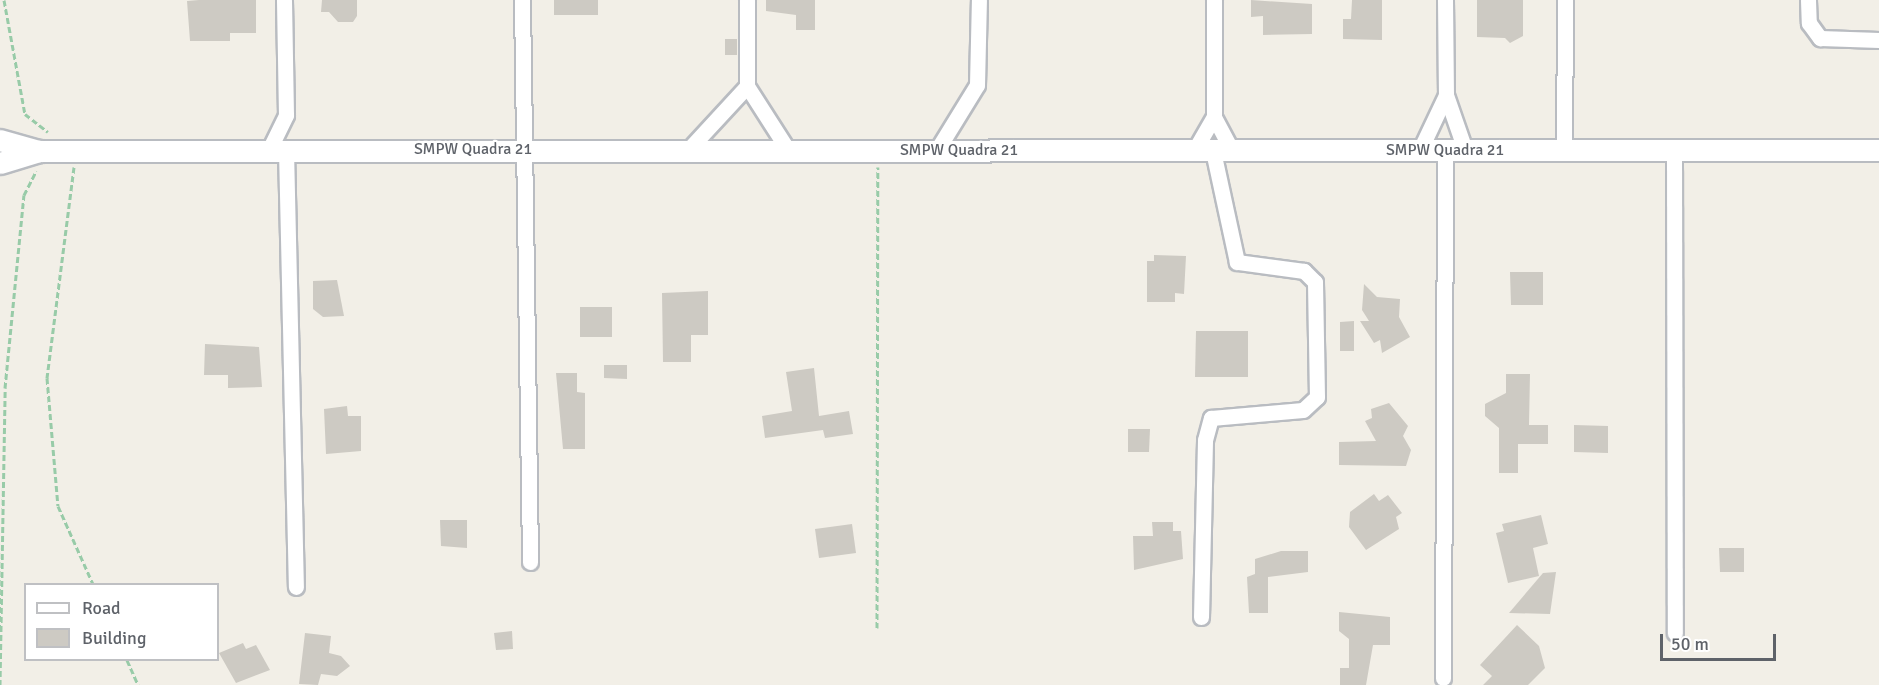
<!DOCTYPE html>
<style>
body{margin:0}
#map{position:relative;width:1879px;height:685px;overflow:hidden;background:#f2efe7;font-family:Signika,sans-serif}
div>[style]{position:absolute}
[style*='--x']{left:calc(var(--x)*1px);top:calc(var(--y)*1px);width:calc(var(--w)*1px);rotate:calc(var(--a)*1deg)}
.building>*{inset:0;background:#cdcac3}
.path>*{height:3px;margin-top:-1.5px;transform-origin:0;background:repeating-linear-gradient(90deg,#98cba8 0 6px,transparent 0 9px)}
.roads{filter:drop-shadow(2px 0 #b9bcc1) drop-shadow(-2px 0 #b9bcc1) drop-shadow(0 2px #b9bcc1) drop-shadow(0 -2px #b9bcc1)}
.street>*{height:15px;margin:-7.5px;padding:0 7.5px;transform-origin:7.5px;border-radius:7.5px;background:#fff}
.secondary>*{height:21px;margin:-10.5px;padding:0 10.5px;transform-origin:10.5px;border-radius:10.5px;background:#fff}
span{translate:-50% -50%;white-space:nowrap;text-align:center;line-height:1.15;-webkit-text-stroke:4.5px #fff;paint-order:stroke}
.street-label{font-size:16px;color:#5e6269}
.legend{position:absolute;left:24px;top:583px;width:195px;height:78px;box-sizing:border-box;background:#fff;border:2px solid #bfc0c3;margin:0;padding:8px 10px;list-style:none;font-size:18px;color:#5e6269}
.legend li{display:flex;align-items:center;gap:12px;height:30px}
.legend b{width:30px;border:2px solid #bfc0c3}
.scale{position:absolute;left:1660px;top:634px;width:116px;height:27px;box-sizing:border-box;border:3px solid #5e6269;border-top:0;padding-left:8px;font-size:18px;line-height:21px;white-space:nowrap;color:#5e6269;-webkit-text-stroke:4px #fff;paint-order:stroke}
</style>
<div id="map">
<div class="building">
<i style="clip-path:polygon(199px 0,256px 0,256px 33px,230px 33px,230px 41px,190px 41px,187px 1px)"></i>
<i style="clip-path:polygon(322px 0,357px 0,357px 16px,353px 22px,338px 22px,329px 12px,321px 12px)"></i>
<i style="clip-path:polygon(554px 0,598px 0,598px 15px,554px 15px)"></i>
<i style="clip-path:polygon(766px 0,815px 0,815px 30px,796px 30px,796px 15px,766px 11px)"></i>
<i style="clip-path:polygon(1251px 0,1312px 4px,1312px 34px,1263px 35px,1263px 16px,1251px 17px)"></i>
<i style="clip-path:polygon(1382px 0,1382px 40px,1343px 39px,1343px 19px,1351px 19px,1352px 0)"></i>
<i style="clip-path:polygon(1477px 0,1523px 0,1523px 36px,1510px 43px,1505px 38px,1477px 37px)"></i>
<i style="clip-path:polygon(725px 39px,737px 39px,737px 55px,725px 55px)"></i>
<i style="clip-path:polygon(1154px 255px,1186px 256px,1184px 294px,1175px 293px,1175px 302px,1147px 302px,1147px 261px,1154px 261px)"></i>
<i style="clip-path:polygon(1510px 272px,1543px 272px,1543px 305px,1511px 305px)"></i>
<i style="clip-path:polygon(337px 280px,344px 316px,323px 317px,313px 309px,313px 281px)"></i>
<i style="clip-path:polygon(1364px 284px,1377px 297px,1400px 299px,1399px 317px,1410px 337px,1382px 353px,1380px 340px,1374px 343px,1360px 321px,1369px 321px,1362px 310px)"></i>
<i style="clip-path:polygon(708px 291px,708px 335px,691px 335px,691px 362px,663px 362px,662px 293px)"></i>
<i style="clip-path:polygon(580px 307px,612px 307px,612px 337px,580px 337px)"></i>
<i style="clip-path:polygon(1354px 321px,1354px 351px,1340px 351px,1340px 322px)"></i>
<i style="clip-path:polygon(1196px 331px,1248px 331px,1248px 377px,1195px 377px)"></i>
<i style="clip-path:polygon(205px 344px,259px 347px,262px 387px,228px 388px,228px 375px,204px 375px)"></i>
<i style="clip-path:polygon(604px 365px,627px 365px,627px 379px,604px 378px)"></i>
<i style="clip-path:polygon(814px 368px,819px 416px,849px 411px,853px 434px,825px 438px,823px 430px,765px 438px,762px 416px,792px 411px,786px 372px)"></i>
<i style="clip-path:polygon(556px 373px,577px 373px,577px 392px,585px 393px,585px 449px,563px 449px)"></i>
<i style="clip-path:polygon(1506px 374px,1530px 374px,1529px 425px,1548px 425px,1548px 444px,1518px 444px,1518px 473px,1499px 473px,1499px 428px,1485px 416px,1485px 404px,1506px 393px)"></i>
<i style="clip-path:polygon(1389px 403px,1408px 426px,1403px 436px,1411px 450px,1406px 466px,1339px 465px,1339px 442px,1376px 441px,1365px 421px,1372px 418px,1371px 409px)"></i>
<i style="clip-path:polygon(347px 406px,348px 416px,361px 416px,361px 451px,326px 454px,324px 409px)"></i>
<i style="clip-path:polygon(1574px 425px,1608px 426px,1608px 453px,1574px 452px)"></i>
<i style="clip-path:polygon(1128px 429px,1150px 429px,1149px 452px,1128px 452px)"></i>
<i style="clip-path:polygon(1374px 494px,1379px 501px,1388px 495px,1402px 513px,1396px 517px,1399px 529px,1366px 550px,1349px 527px,1350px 512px)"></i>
<i style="clip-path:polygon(1541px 515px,1548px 544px,1533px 548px,1539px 576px,1508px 583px,1496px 533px,1504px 531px,1502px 524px)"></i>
<i style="clip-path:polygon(440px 520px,467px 520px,467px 548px,441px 546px)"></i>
<i style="clip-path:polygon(1152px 522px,1173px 522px,1173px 531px,1181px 531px,1183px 559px,1134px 570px,1133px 536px,1153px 536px)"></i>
<i style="clip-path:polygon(852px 524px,856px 553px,819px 558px,815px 529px)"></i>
<i style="clip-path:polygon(1719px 548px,1744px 548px,1744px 572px,1720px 572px)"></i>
<i style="clip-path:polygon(1281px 551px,1308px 551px,1308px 572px,1268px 577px,1268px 613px,1249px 613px,1247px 577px,1255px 574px,1255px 559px)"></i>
<i style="clip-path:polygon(1556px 572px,1550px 614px,1509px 613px,1543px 573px)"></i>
<i style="clip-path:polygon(1339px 612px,1390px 617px,1390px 645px,1373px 645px,1366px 685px,1340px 685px,1340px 668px,1349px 668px,1349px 639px,1339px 631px)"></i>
<i style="clip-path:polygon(1517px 625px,1539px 646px,1545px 668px,1528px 685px,1483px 685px,1492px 676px,1480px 665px)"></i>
<i style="clip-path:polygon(512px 631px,513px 649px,496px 650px,494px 633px)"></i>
<i style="clip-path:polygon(305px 633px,331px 636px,329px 653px,341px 656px,350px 666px,337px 676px,321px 674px,318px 685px,299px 684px)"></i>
<i style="clip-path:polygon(243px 643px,246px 649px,256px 645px,270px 670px,236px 683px,219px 653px)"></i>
</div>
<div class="path">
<i style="--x:4;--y:0;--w:116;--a:79.6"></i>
<i style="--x:25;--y:114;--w:29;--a:38"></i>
<i style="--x:74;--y:167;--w:213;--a:97.3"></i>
<i style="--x:47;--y:378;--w:128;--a:85.1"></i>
<i style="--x:58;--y:506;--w:85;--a:65.8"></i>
<i style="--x:877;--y:628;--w:461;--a:-89.9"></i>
<i style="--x:127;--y:660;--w:27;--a:66"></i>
<i style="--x:0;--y:685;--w:297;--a:-89"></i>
<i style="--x:5;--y:388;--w:194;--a:-84.4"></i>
<i style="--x:24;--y:195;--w:27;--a:-63"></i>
</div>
<div class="roads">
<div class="street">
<i style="--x:522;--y:0;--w:562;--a:89.18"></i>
<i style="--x:747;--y:0;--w:86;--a:90"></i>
<i style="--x:747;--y:86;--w:76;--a:57.4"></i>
<i style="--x:1214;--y:0;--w:117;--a:90"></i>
<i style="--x:1214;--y:117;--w:38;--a:62"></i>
<i style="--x:1445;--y:0;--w:95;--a:89.4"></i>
<i style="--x:1446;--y:95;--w:58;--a:70.9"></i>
<i style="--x:1808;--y:0;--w:23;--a:88"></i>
<i style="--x:1809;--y:23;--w:19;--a:54"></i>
<i style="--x:1820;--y:38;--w:59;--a:1.9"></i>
<i style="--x:269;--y:150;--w:39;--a:-64"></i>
<i style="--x:286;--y:115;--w:115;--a:-91"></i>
<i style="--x:286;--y:150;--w:437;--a:88.7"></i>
<i style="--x:688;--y:150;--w:87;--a:-47.3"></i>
<i style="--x:937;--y:150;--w:76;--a:-58.4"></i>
<i style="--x:977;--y:85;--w:85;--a:-88.7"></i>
<i style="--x:1420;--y:150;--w:61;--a:-64.7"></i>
<i style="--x:1564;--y:150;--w:150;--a:-89.6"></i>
<i style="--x:1674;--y:150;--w:483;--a:89.9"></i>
<i style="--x:1194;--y:151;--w:39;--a:-60"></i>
<i style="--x:1201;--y:617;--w:177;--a:-88.7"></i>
<i style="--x:1205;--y:440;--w:23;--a:-75"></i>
<i style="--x:1211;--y:418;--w:92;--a:-5"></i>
<i style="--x:1303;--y:410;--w:19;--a:-43"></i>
<i style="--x:1317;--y:397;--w:115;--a:-91"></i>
<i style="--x:1315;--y:282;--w:16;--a:-135"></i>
<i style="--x:1304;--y:271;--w:68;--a:-172.3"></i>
<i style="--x:1237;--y:262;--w:114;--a:-102.2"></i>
<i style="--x:1443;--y:678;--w:528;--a:-89.78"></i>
</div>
<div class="secondary">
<i style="--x:0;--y:140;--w:41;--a:15.8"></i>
<i style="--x:39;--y:151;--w:1840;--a:-0.03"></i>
<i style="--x:0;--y:163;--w:41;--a:-17.1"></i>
</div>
</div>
<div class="street-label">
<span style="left:473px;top:149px">SMPW Quadra 21</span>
<span style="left:959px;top:150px">SMPW Quadra 21</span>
<span style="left:1445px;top:150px">SMPW Quadra 21</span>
</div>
<ul class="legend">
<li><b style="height:8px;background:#fff"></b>Road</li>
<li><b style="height:16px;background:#cdcac3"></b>Building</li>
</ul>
<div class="scale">50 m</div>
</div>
